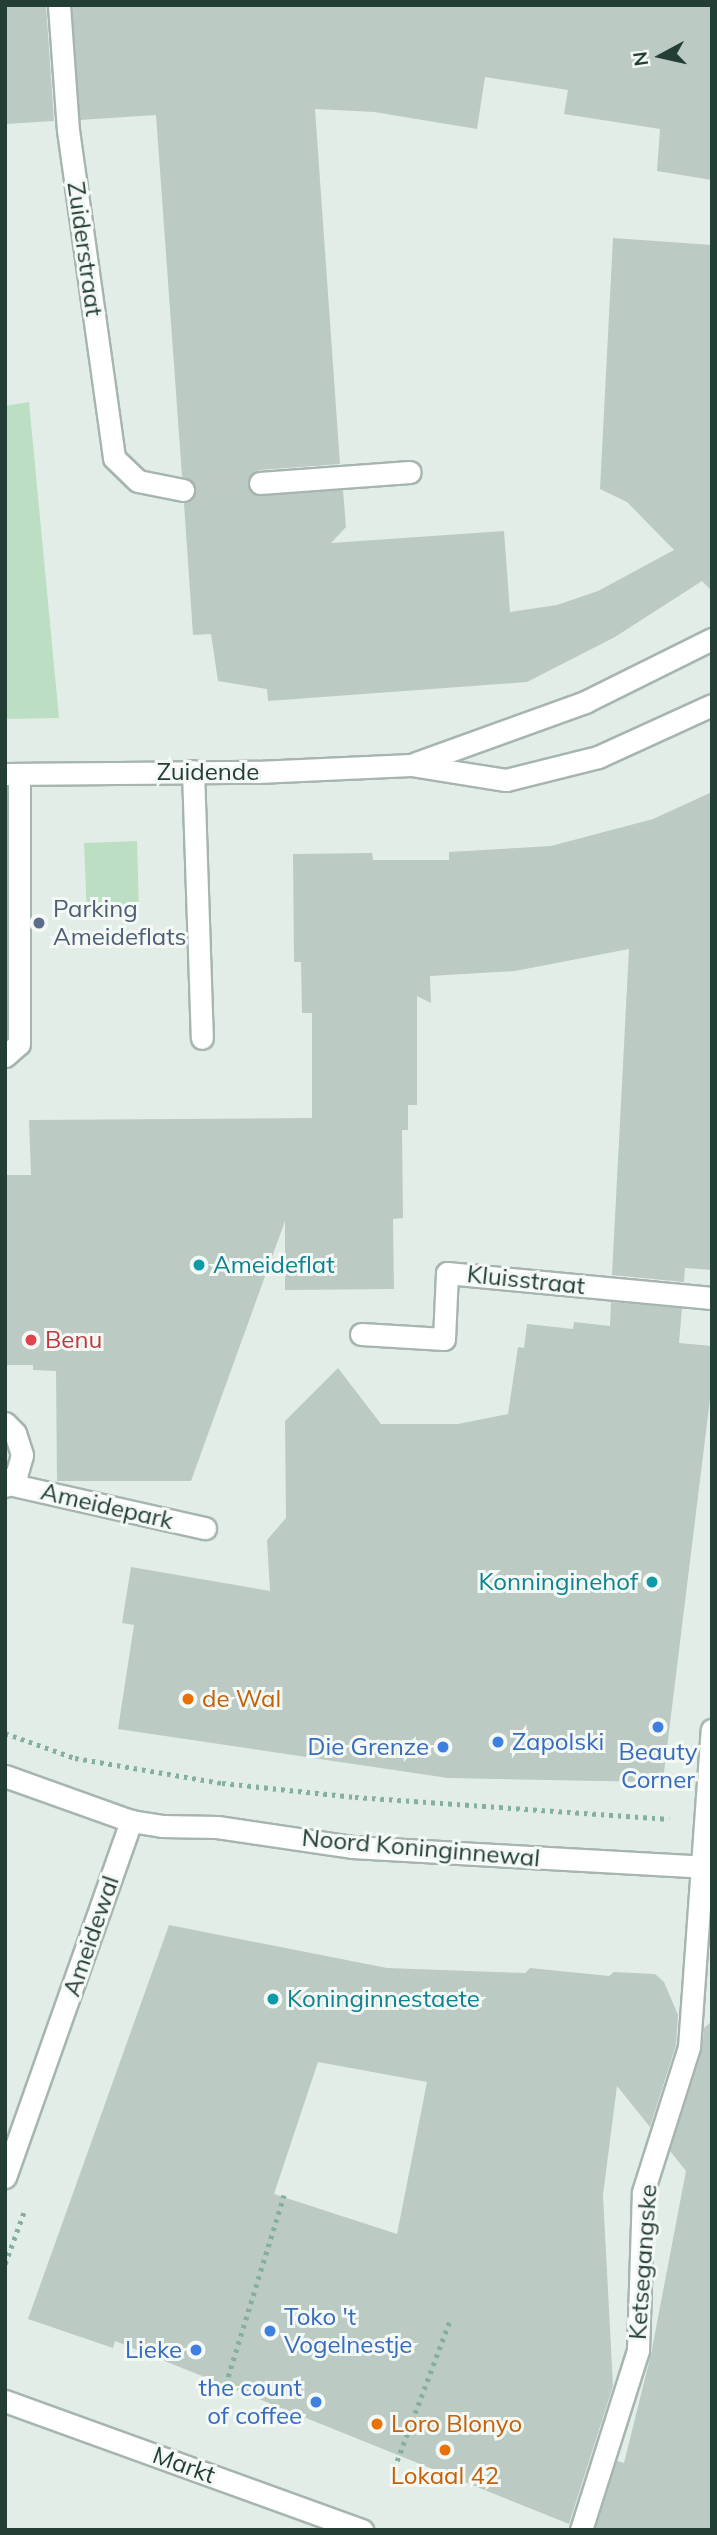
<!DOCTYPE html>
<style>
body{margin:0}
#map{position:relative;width:717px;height:2535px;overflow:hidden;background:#e3ede8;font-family:Mulish,sans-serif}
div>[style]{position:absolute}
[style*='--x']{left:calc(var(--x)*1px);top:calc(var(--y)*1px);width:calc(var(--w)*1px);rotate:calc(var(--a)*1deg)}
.green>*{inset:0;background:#bcdec3}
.building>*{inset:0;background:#bbcac3}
.minor-tunnel>*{height:21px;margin-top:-10.5px;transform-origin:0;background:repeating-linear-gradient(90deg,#bdcac4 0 21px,transparent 0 31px)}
.path>*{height:4.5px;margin-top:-2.25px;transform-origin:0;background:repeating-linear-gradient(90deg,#84b09f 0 3.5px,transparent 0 8.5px)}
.roads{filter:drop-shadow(2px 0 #a6b5af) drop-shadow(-2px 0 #a6b5af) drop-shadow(0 2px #a6b5af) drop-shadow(0 -2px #a6b5af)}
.minor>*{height:21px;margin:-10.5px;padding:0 10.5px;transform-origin:10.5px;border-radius:10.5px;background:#fff}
.dots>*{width:19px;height:19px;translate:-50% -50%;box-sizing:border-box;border:4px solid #f4f9f6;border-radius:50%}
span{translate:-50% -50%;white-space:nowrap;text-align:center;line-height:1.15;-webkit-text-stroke:6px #f4f9f6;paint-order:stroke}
.street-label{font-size:24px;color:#233e35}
.service-label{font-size:24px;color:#4e5e75}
.left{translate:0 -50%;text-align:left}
.culture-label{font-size:24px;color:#0d838f}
.right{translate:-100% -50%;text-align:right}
.health-label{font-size:24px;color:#be3a42}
.food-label{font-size:24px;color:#c56008}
.shop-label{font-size:24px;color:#366cbe}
.frame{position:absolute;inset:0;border:7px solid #233e35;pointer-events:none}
.north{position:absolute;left:626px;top:21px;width:70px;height:70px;-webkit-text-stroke:5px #f4f9f6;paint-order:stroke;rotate:262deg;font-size:19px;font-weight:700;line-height:28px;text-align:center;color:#233e35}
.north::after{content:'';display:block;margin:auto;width:24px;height:32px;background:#233e35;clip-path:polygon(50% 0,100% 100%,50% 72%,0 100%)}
</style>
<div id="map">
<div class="green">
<i style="clip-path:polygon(29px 402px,59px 718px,5px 719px,5px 406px)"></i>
<i style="clip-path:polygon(137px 841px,139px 912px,87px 914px,84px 843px)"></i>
</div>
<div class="building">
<i style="clip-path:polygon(5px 5px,46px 5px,54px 121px,5px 124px)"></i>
<i style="clip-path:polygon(72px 5px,712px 5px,712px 180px,657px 171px,660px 129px,564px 114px,568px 90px,485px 77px,477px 129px,374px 112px,315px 109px,340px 464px,259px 470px,247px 483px,250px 491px,260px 496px,343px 490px,346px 527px,331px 543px,504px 531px,510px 612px,557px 605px,598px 591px,674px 550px,627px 502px,600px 489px,613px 238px,712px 245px,712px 591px,702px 581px,615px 637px,527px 682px,268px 701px,267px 689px,218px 681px,211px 634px,193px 635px,184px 503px,193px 498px,196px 486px,182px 476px,156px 115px,80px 120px)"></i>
<i style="clip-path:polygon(712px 792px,712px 1270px,685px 1268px,684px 1282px,612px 1275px,629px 949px,515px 971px,430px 976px,431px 1003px,417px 996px,417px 1105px,408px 1105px,408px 1130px,402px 1130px,403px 1218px,393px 1219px,394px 1289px,285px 1290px,285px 1221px,191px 1481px,57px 1481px,56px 1371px,33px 1370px,33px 1365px,5px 1365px,5px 1175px,31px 1175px,29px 1120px,312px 1118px,312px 1013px,302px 1013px,301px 962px,294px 962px,293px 854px,372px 853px,373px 860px,449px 860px,449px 852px,551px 846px,653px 819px)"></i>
<i style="clip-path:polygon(611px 1302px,682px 1308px,679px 1343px,712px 1346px,712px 1383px,664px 1772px,653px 1782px,448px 1778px,118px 1729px,134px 1625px,122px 1623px,131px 1567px,270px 1591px,267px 1540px,286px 1518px,285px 1421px,338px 1368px,381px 1424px,458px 1424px,508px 1414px,518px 1347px,524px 1348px,527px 1324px,573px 1329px,574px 1322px,610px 1326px)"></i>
<i style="clip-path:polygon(evenodd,169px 1925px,387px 1968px,525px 1973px,530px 1968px,609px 1976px,614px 1972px,655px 1974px,664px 1982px,678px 2015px,676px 2045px,650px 2127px,617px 2086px,603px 2195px,613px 2386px,569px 2524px,115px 2341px,113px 2348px,28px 2319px,169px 1925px,318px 2062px,427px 2082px,397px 2234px,274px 2194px,318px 2062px)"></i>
<i style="clip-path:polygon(712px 2021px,712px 2530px,595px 2530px,617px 2461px,624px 2463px,651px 2354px,686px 2171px,670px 2151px,702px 2051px,704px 2028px)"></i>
</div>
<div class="minor-tunnel">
<i style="--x:183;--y:490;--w:77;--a:-5.2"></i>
</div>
<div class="path">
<i style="--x:5;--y:1733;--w:74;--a:19.7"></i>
<i style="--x:75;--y:1758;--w:149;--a:9.7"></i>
<i style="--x:222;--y:1783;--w:134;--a:6"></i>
<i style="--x:355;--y:1797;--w:315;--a:4"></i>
<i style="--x:5;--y:2264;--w:59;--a:-70"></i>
<i style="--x:223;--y:2393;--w:207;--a:-72.9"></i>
<i style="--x:397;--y:2461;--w:151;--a:-69.4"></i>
</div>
<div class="roads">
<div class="minor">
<i style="--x:59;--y:5;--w:125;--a:85.9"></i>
<i style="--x:68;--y:130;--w:331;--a:82"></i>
<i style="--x:114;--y:458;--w:33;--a:44"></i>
<i style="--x:138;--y:481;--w:46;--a:11.3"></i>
<i style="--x:260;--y:483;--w:150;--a:-4.2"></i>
<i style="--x:416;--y:763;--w:180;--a:-19.8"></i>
<i style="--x:585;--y:702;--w:142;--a:-26.4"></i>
<i style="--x:193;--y:771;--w:267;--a:88.1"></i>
<i style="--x:5;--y:774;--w:252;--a:-0.5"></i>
<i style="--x:257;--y:772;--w:154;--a:-2.6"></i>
<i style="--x:411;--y:765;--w:96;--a:9"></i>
<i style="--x:506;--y:780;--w:95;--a:-14"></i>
<i style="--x:598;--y:757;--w:125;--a:-24.5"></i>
<i style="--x:5;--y:1056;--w:18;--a:-41"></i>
<i style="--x:19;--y:1044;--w:270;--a:-90"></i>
<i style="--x:361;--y:1334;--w:83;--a:3.4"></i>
<i style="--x:444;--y:1339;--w:66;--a:-87.4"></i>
<i style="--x:447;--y:1273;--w:266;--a:5.4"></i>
<i style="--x:5;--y:1423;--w:14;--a:45"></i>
<i style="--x:15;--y:1433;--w:23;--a:72"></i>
<i style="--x:22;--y:1455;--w:19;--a:106"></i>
<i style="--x:17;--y:1473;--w:18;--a:133"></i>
<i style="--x:9;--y:1484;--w:201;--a:12.7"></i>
<i style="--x:5;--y:1776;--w:134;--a:19.7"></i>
<i style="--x:131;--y:1821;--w:31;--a:9"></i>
<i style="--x:162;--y:1826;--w:55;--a:1"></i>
<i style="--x:217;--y:1827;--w:136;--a:8.4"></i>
<i style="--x:352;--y:1847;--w:361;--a:3.2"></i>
<i style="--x:5;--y:2177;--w:378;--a:-70.5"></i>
<i style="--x:5;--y:2401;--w:380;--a:19.9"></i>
<i style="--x:581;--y:2530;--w:189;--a:-72.4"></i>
<i style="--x:638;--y:2350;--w:158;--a:-88.2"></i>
<i style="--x:643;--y:2192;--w:152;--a:-72.4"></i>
<i style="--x:689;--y:2047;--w:318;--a:-85.9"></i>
</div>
</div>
<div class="dots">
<i style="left:39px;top:923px;background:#5c6f8a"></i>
<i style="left:199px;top:1265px;background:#0f9aa8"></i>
<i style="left:31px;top:1340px;background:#e0444e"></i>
<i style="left:652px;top:1582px;background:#0f9aa8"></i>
<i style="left:188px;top:1699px;background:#e8710a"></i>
<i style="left:658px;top:1727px;background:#3f7fe0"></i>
<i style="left:498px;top:1742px;background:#3f7fe0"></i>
<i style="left:443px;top:1747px;background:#3f7fe0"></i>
<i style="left:273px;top:1999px;background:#0f9aa8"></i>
<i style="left:270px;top:2331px;background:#3f7fe0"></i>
<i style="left:196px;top:2350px;background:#3f7fe0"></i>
<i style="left:316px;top:2402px;background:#3f7fe0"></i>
<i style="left:377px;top:2424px;background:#e8710a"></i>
<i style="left:445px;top:2450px;background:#e8710a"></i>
</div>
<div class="street-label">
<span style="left:85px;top:249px;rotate:82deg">Zuiderstraat</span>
<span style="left:208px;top:772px">Zuidende</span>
<span style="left:526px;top:1280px;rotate:6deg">Kluisstraat</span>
<span style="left:107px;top:1506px;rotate:13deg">Ameidepark</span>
<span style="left:421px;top:1848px;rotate:5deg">Noord Koninginnewal</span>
<span style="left:91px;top:1936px;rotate:-71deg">Ameidewal</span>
<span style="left:643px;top:2262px;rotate:-86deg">Ketsegangske</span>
<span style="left:184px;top:2465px;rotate:20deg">Markt</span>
</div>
<div class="service-label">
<span class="left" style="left:53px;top:923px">Parking<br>Ameideflats</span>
</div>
<div class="culture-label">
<span class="left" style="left:213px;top:1265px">Ameideflat</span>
<span class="right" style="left:638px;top:1582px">Konninginehof</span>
<span class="left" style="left:287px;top:1999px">Koninginnestaete</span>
</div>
<div class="health-label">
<span class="left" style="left:45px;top:1340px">Benu</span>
</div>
<div class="food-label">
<span class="left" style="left:202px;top:1699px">de Wal</span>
<span class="left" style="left:391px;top:2424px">Loro Blonyo</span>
<span style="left:445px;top:2476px">Lokaal 42</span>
</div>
<div class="shop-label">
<span class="left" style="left:512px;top:1742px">Zapolski</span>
<span class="right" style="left:429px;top:1747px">Die Grenze</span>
<span style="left:658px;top:1766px">Beauty<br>Corner</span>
<span class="left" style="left:284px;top:2331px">Toko 't<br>Vogelnestje</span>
<span class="right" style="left:182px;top:2350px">Lieke</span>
<span class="right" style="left:302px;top:2402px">the count<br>of coffee</span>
</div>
<div class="frame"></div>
<div class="north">N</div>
</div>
